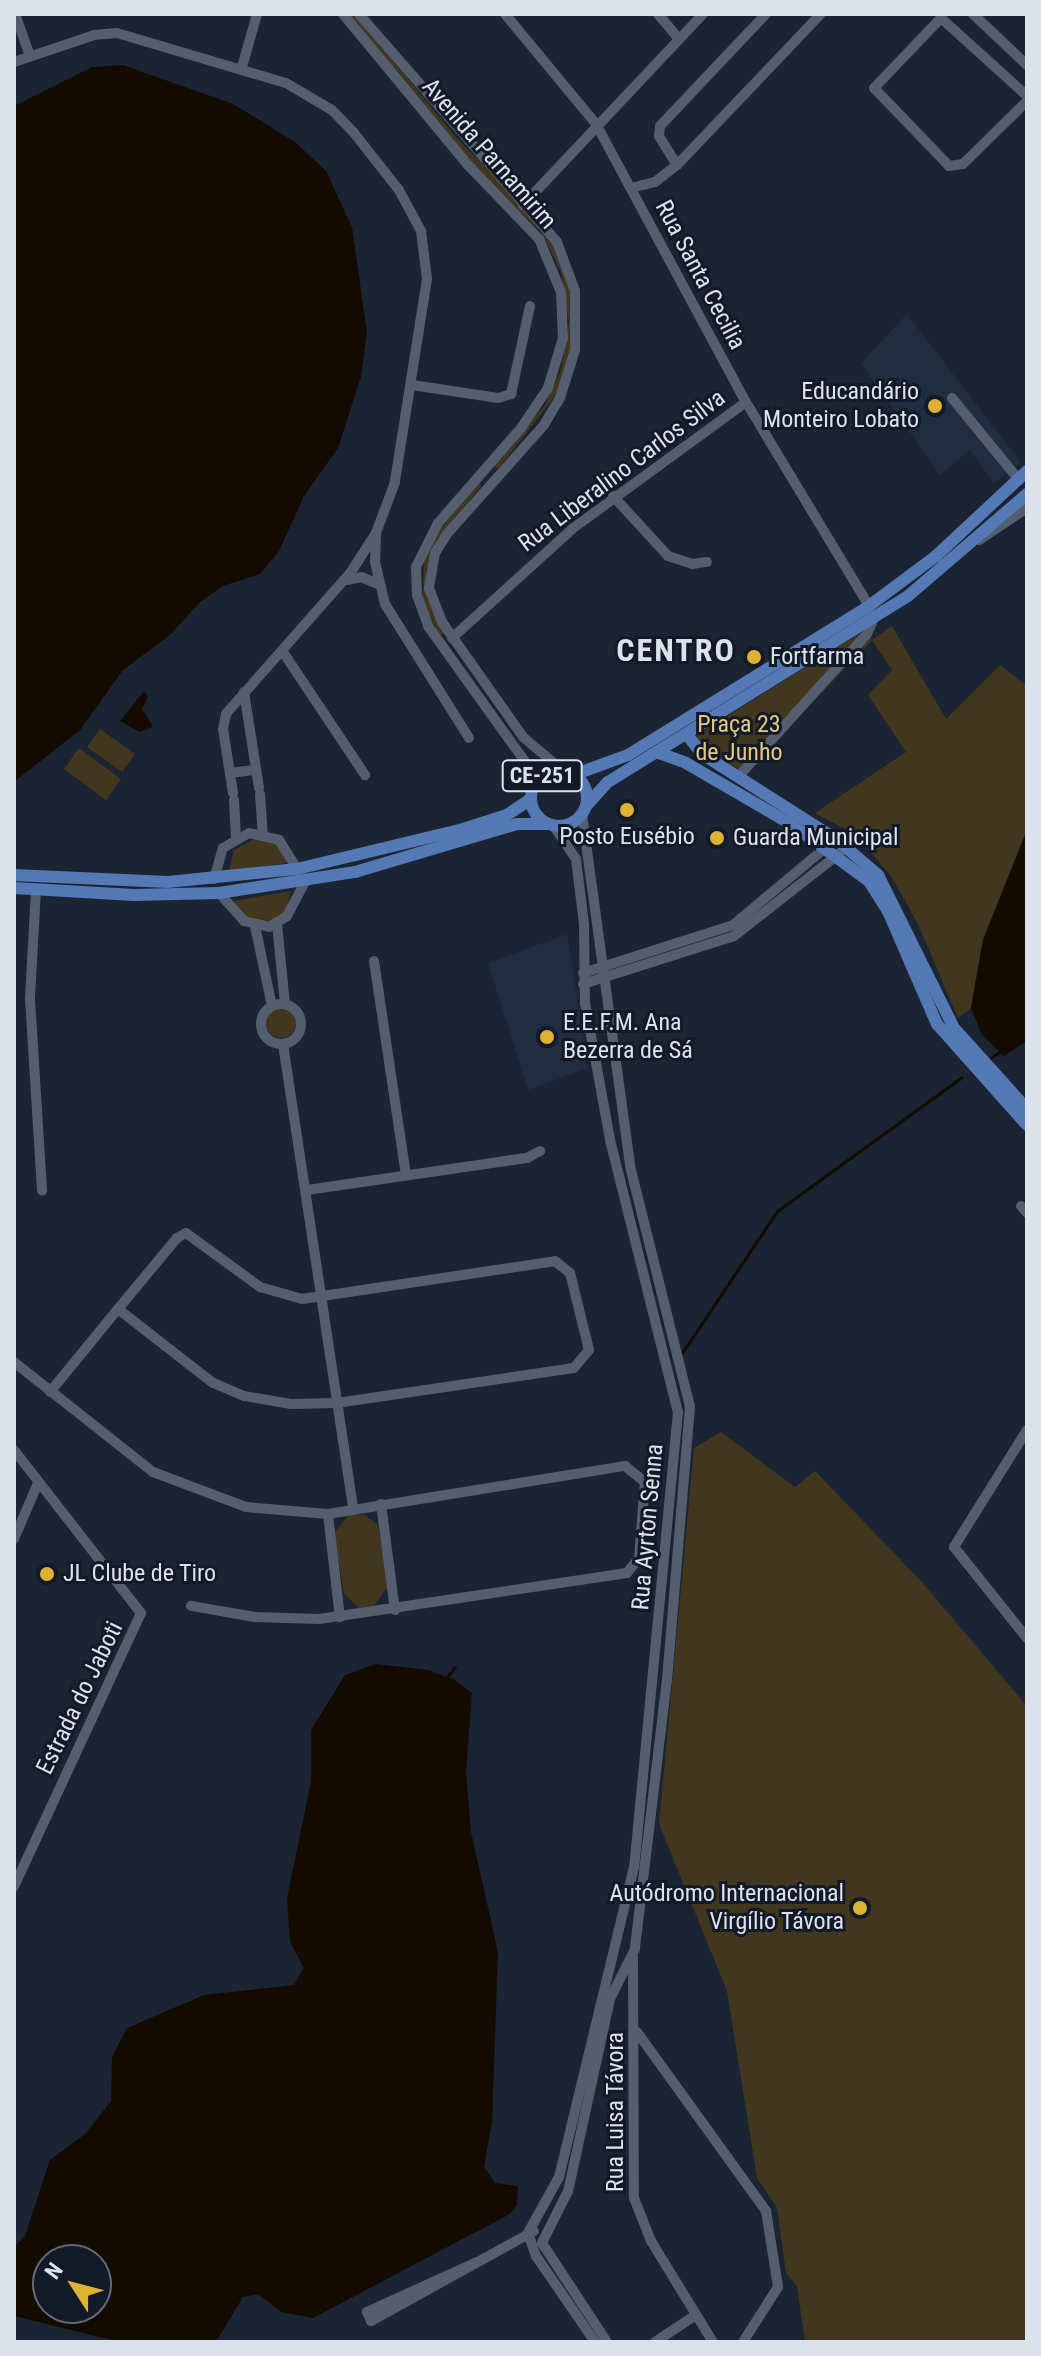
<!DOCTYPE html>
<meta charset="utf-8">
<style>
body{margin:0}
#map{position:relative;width:1041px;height:2356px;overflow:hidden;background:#1b2432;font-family:"Roboto Condensed",sans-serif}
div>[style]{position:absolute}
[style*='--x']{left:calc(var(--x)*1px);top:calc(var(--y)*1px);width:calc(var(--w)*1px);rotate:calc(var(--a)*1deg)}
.built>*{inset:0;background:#202c40}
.green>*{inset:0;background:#41371e}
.round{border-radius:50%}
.water>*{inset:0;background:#130b00}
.stream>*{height:3px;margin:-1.5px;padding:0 1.5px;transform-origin:1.5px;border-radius:1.5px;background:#130b00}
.minor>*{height:10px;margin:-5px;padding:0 5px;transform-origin:5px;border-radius:5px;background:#545e6f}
.minor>.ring{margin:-5px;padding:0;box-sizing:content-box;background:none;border:10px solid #545e6f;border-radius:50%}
.major>*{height:12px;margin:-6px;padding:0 6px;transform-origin:6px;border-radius:6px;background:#5479b5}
.major>.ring{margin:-6px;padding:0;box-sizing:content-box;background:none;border:12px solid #5479b5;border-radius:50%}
.dots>*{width:22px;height:22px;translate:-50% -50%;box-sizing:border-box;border:4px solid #121a28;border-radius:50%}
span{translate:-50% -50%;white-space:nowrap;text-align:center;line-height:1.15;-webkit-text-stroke:6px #121a28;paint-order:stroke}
.shield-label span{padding:2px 6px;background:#121a28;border:2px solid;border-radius:6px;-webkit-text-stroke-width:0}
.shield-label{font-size:22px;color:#dce2ec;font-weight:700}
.street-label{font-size:24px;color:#dce2ec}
.poi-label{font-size:24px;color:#dce2ec}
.right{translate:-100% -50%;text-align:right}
.left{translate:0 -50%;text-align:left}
.park-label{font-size:24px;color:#e5c882}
.district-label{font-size:32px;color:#dce2ec;font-weight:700;letter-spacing:2px}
.frame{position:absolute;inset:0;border:16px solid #dce2ec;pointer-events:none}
.north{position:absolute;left:32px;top:2244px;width:80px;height:80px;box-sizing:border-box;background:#121a28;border:2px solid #636a76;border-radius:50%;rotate:306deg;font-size:22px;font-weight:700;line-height:32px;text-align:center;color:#dce2ec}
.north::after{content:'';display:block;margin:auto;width:28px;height:36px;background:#deb133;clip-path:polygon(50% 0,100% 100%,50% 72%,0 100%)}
</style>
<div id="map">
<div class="built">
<i style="clip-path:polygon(907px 314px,1021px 462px,994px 483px,970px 450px,940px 475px,861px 363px)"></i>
<i style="clip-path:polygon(567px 934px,588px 1068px,528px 1090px,488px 963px)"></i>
</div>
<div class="green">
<i style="clip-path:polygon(348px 14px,354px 14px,456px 137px,552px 237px,572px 289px,572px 351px,559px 391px,498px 469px,493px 465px,545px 405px,561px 370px,569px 322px,561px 272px,541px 232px,486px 180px)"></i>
<i style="clip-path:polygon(477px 482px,481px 486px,437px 540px,426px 570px,426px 586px,445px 633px,440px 636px,423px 601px,424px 551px)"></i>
<i style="clip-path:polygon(892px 626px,946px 719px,1000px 665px,1027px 686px,1027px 830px,983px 940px,971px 1008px,958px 1018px,918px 924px,891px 876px,856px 835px,815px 813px,906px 752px,868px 695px,892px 670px,872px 640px,745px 773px,698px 745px,697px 735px,864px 631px,872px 640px)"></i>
<i style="clip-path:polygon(100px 729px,135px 754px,122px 772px,87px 747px)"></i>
<i style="clip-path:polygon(79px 748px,121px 779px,106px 800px,64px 769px)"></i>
<i style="clip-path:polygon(256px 838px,276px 843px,287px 863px,229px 871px,234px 850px)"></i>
<i style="clip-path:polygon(291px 891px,286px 912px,270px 922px,250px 921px,232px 901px)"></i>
<i class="round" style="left:266px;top:1008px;width:30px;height:30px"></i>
<i style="clip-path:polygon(721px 1432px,795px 1487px,815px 1471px,921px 1581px,1027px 1706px,1027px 2342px,805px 2342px,797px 2286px,786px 2273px,777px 2208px,757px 2178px,727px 1991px,659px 1824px,694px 1448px)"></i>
<i style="clip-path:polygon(349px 1515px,365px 1515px,378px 1525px,388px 1586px,374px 1606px,359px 1608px,344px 1594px,334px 1533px)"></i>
</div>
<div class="water">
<i style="clip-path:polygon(123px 65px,233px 104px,295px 142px,326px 171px,352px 227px,367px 333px,361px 377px,338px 448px,304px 496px,279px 551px,260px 574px,223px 586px,200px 602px,170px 635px,123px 670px,80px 730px,14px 782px,14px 106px,92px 67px)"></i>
<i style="clip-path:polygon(144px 691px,148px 696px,142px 709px,153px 727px,140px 732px,120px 721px)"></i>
<i style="clip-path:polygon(1027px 830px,1027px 1041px,1004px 1056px,982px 1035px,971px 1008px,983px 940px)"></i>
<i style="clip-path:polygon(evenodd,376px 1664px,428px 1670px,455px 1680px,472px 1693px,466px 1772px,471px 1832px,498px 1952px,492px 2122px,484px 2167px,495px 2183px,518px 2186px,517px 2205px,510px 2214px,313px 2318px,281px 2312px,258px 2294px,243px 2297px,216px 2342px,120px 2342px,14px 2316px,14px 2247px,25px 2236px,50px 2160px,85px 2134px,111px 2101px,112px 2057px,127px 2028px,204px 1995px,294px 1985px,304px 1968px,290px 1942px,287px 1898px,311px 1781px,311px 1730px,345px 1675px,376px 1664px,48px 2260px,96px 2260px,96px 2308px,48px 2308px,48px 2260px)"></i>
</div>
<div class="stream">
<i style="--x:988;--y:1060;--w:16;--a:-35"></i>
<i style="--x:682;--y:1353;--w:171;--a:-56.2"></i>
<i style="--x:777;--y:1211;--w:228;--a:-35.9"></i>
<i style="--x:446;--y:1678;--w:14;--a:-51"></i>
</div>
<div class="minor">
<i style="--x:15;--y:14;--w:45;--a:70.3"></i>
<i style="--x:343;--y:14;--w:196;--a:50.4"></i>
<i style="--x:468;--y:165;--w:103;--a:46.2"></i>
<i style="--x:539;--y:239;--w:57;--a:67.5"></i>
<i style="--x:561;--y:292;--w:46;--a:87.5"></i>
<i style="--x:563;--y:338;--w:52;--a:106.7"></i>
<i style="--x:548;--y:388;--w:48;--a:124"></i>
<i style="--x:521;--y:428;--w:126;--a:131.1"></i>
<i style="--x:438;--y:523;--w:49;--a:116.6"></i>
<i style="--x:416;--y:567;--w:28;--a:88"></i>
<i style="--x:417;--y:595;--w:33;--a:70"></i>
<i style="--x:428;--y:626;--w:168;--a:54.4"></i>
<i style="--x:526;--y:763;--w:23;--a:67"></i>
<i style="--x:359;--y:14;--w:302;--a:49"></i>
<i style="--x:557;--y:242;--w:52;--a:69.8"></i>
<i style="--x:575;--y:291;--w:59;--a:90"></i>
<i style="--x:575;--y:350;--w:50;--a:107.4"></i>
<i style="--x:560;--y:398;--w:31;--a:121"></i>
<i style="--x:544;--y:425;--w:146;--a:131.7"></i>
<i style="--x:447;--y:534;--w:22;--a:122"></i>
<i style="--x:435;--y:553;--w:36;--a:100"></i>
<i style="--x:429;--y:588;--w:36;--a:69"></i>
<i style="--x:442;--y:622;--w:141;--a:54.8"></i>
<i style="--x:523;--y:737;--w:50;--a:40.1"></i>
<i style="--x:505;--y:14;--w:143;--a:50.4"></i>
<i style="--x:596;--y:124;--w:316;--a:61.7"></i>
<i style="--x:746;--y:402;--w:238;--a:58.9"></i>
<i style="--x:658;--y:14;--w:33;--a:50"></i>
<i style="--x:973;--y:14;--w:74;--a:43.4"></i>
<i style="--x:14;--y:62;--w:84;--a:-18.6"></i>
<i style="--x:94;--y:35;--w:23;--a:-5"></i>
<i style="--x:117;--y:33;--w:176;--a:16.5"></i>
<i style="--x:286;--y:83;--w:53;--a:30.4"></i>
<i style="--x:332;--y:110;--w:32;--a:46"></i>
<i style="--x:354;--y:133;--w:73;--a:51.7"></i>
<i style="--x:399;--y:190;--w:47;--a:61.8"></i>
<i style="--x:421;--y:231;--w:48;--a:82.9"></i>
<i style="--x:427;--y:279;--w:206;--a:99"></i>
<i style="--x:395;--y:482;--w:54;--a:110.4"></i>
<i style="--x:376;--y:533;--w:46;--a:122.7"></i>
<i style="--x:351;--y:572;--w:189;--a:131.4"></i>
<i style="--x:226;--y:714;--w:15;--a:101"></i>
<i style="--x:223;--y:729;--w:65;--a:81.1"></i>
<i style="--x:242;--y:67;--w:55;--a:-74.2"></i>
<i style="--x:1027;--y:96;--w:116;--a:-137.8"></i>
<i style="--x:941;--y:18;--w:97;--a:133.7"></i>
<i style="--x:874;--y:88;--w:108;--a:46.1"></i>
<i style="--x:949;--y:166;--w:14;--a:-8"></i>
<i style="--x:963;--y:164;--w:90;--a:-44.5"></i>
<i style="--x:677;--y:165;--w:34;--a:-122"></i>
<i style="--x:659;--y:136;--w:10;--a:-84"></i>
<i style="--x:660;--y:126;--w:154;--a:-46.6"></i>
<i style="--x:631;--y:188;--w:25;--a:-14"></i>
<i style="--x:655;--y:182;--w:28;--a:-38"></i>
<i style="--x:677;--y:165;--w:209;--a:-46.4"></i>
<i style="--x:523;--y:205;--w:262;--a:-46.7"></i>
<i style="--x:412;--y:385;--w:87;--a:8.6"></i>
<i style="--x:498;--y:398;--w:14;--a:-17"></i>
<i style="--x:511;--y:394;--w:90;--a:-77.8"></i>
<i style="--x:952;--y:398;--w:106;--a:50.7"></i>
<i style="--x:613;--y:496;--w:81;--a:47.5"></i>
<i style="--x:668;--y:556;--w:25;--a:18"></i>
<i style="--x:692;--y:564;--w:15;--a:-8"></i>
<i style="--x:376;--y:534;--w:28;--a:92"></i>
<i style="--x:375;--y:562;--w:43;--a:76.6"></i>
<i style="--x:385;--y:604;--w:158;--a:57.9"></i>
<i style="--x:979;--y:540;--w:58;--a:-33.7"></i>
<i style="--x:347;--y:580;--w:14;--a:-12"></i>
<i style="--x:361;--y:577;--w:18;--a:22"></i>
<i style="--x:452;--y:638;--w:162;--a:-42.2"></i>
<i style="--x:572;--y:529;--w:215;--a:-36.1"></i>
<i style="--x:283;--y:652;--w:148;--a:56.3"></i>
<i style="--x:244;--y:692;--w:97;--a:81.1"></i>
<i style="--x:230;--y:773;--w:26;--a:-7"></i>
<i style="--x:739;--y:776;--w:191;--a:-48"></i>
<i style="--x:867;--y:634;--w:15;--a:-67"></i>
<i style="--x:260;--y:794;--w:39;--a:86"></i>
<i style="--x:234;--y:800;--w:38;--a:87"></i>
<i style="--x:582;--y:814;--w:355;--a:82.2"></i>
<i style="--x:630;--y:1166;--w:247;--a:76"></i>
<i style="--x:690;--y:1406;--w:274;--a:94.8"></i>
<i style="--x:667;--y:1679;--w:272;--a:96.8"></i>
<i style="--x:635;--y:1949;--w:56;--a:116.6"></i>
<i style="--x:610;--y:1999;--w:197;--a:102.3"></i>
<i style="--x:568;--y:2191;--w:58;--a:116.6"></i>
<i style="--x:542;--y:2243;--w:118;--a:56.7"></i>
<i style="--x:553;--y:825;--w:41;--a:55.9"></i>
<i style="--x:576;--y:859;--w:65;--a:83"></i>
<i style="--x:584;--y:924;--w:79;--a:89.3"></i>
<i style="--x:585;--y:1003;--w:143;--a:79.6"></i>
<i style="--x:611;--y:1144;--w:276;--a:76"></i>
<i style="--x:678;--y:1412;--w:457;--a:95.5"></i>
<i style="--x:634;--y:1867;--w:319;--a:103.6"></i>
<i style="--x:559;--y:2177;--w:64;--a:119"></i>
<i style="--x:528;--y:2233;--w:24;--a:71"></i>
<i style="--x:536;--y:2256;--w:104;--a:55.5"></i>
<i style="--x:214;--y:879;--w:32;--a:-74"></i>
<i style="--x:223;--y:848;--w:30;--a:-30"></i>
<i style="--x:249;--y:833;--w:31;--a:13"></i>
<i style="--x:279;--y:840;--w:34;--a:58"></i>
<i style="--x:36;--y:890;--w:109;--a:93.2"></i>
<i style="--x:30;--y:999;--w:192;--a:86.4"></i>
<i style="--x:219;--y:893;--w:38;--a:48"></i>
<i style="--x:244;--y:921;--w:26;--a:13"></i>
<i style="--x:269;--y:927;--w:21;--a:-31"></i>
<i style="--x:287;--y:916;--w:41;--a:-62.2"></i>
<i style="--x:277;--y:924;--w:80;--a:84.3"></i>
<i style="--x:255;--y:926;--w:82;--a:78"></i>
<i style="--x:374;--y:961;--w:217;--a:81.5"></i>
<i style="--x:583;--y:973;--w:157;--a:-17.7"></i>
<i style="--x:733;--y:925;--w:134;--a:-39.9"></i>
<i style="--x:583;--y:984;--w:158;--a:-17.6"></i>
<i style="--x:734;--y:936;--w:135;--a:-38.1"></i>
<i class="ring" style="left:261px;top:1004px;width:30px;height:30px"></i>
<i style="--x:283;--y:1044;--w:470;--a:81.4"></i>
<i style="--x:307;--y:1190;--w:222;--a:-8.3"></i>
<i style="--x:527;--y:1158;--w:15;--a:-28"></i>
<i style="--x:1021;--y:1206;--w:9;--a:49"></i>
<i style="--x:14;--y:1362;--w:177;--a:38.4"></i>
<i style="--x:153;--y:1472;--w:99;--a:20.6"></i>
<i style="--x:246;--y:1507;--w:82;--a:4.9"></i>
<i style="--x:328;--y:1514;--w:301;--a:-9.2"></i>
<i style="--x:625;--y:1466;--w:26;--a:39"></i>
<i style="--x:645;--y:1482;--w:76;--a:94.5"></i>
<i style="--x:639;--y:1558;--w:19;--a:129"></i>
<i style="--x:627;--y:1573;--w:311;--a:171.5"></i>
<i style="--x:319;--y:1619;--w:64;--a:-178.2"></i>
<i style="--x:255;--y:1617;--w:65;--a:-170.2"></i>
<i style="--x:50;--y:1392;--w:107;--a:-50.7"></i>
<i style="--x:118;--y:1309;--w:92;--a:-50.3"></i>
<i style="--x:177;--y:1238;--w:10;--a:-29"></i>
<i style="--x:186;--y:1233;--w:92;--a:36.1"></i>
<i style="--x:260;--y:1287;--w:44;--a:15.9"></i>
<i style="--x:302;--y:1299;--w:256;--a:-8.5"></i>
<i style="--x:555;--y:1261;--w:19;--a:39"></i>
<i style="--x:570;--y:1273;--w:79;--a:76.1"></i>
<i style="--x:589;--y:1350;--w:23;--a:130"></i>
<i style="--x:574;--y:1368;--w:240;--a:171.6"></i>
<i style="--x:337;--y:1403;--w:46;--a:178.8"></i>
<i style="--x:291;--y:1404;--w:48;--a:-170.3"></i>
<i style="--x:244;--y:1396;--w:34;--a:-157"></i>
<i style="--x:213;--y:1383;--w:120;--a:-142.1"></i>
<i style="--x:1027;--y:1430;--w:138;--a:122"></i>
<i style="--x:954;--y:1547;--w:117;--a:51.3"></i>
<i style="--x:14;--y:1450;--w:207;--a:52.1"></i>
<i style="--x:141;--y:1613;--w:302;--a:114.9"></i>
<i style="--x:381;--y:1504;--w:107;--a:82.5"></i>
<i style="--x:328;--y:1514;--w:104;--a:83.4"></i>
<i style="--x:14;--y:1539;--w:61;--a:-66.8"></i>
<i style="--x:633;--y:1957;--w:241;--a:89.8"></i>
<i style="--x:634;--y:2198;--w:46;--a:68.4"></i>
<i style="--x:651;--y:2241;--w:119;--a:58.5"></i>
<i style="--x:637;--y:2032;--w:221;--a:54.2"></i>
<i style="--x:766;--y:2211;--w:77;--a:81"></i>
<i style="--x:778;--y:2287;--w:65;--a:122.5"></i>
<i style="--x:477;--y:2262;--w:121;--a:155.6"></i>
<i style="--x:367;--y:2312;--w:10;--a:66"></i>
<i style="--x:371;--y:2321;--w:186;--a:-28.9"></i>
<i style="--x:655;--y:2342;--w:49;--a:-33.4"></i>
</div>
<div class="major">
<i style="--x:688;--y:736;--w:23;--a:52"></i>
<i style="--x:702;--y:754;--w:159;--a:32.4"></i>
<i style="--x:836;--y:839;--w:55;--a:40.6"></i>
<i style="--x:878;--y:875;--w:171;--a:63.6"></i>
<i style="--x:954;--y:1028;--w:109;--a:48"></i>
<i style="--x:659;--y:753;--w:29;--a:20"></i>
<i style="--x:686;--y:763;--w:121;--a:30.2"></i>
<i style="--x:791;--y:824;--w:97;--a:36.2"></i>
<i style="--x:869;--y:881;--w:36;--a:58"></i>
<i style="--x:888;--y:911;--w:123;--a:66.6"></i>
<i style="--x:937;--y:1024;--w:135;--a:48.3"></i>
<i class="ring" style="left:531px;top:770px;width:44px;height:44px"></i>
<i style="--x:576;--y:774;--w:55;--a:-20.1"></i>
<i style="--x:628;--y:755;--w:283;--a:-31.7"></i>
<i style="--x:869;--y:606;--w:84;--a:-36.7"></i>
<i style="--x:936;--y:556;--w:125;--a:-43"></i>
<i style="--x:587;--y:805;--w:31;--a:-48"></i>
<i style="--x:608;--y:782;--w:353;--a:-31.8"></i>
<i style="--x:908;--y:596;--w:157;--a:-40.6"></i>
<i style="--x:14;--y:875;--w:154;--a:2.6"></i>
<i style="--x:168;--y:882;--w:130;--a:-5.8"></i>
<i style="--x:297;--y:869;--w:171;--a:-13.5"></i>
<i style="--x:463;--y:829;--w:46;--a:-17.7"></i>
<i style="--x:507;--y:815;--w:29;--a:-34"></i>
<i style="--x:14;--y:888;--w:120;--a:3.3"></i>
<i style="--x:134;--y:895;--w:85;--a:-1.3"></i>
<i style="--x:219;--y:893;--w:138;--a:-8.8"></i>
<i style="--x:355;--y:872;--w:169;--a:-16.5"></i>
<i style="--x:517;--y:824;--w:31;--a:0"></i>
</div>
<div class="dots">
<i style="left:935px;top:406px;background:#deb133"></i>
<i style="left:754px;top:657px;background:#deb133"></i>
<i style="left:627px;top:810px;background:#deb133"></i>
<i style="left:717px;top:838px;background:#deb133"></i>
<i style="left:547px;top:1037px;background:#deb133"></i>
<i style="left:47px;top:1574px;background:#deb133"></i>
<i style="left:860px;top:1908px;background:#deb133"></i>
</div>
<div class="shield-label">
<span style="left:542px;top:776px">CE-251</span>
</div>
<div class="street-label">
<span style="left:489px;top:154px;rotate:49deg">Avenida Parnamirim</span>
<span style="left:700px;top:275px;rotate:62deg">Rua Santa Cecilia</span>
<span style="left:622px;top:471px;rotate:-37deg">Rua Liberalino Carlos Silva</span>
<span style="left:648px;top:1527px;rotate:-85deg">Rua Ayrton Senna</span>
<span style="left:80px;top:1698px;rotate:-64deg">Estrada do Jaboti</span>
<span style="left:616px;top:2112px;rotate:-90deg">Rua Luisa Távora</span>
</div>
<div class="poi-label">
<span class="right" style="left:919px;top:406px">Educandário<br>Monteiro Lobato</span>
<span class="left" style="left:770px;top:657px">Fortfarma</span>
<span style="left:627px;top:837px">Posto Eusébio</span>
<span class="left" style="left:733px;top:838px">Guarda Municipal</span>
<span class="left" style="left:563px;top:1037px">E.E.F.M. Ana<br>Bezerra de Sá</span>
<span class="left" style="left:63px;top:1574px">JL Clube de Tiro</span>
<span class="right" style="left:844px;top:1908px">Autódromo Internacional<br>Virgílio Távora</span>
</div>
<div class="park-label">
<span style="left:739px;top:739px">Praça 23<br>de Junho</span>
</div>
<div class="district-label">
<span style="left:676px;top:650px">CENTRO</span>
</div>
<div class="frame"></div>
<div class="north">N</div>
</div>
